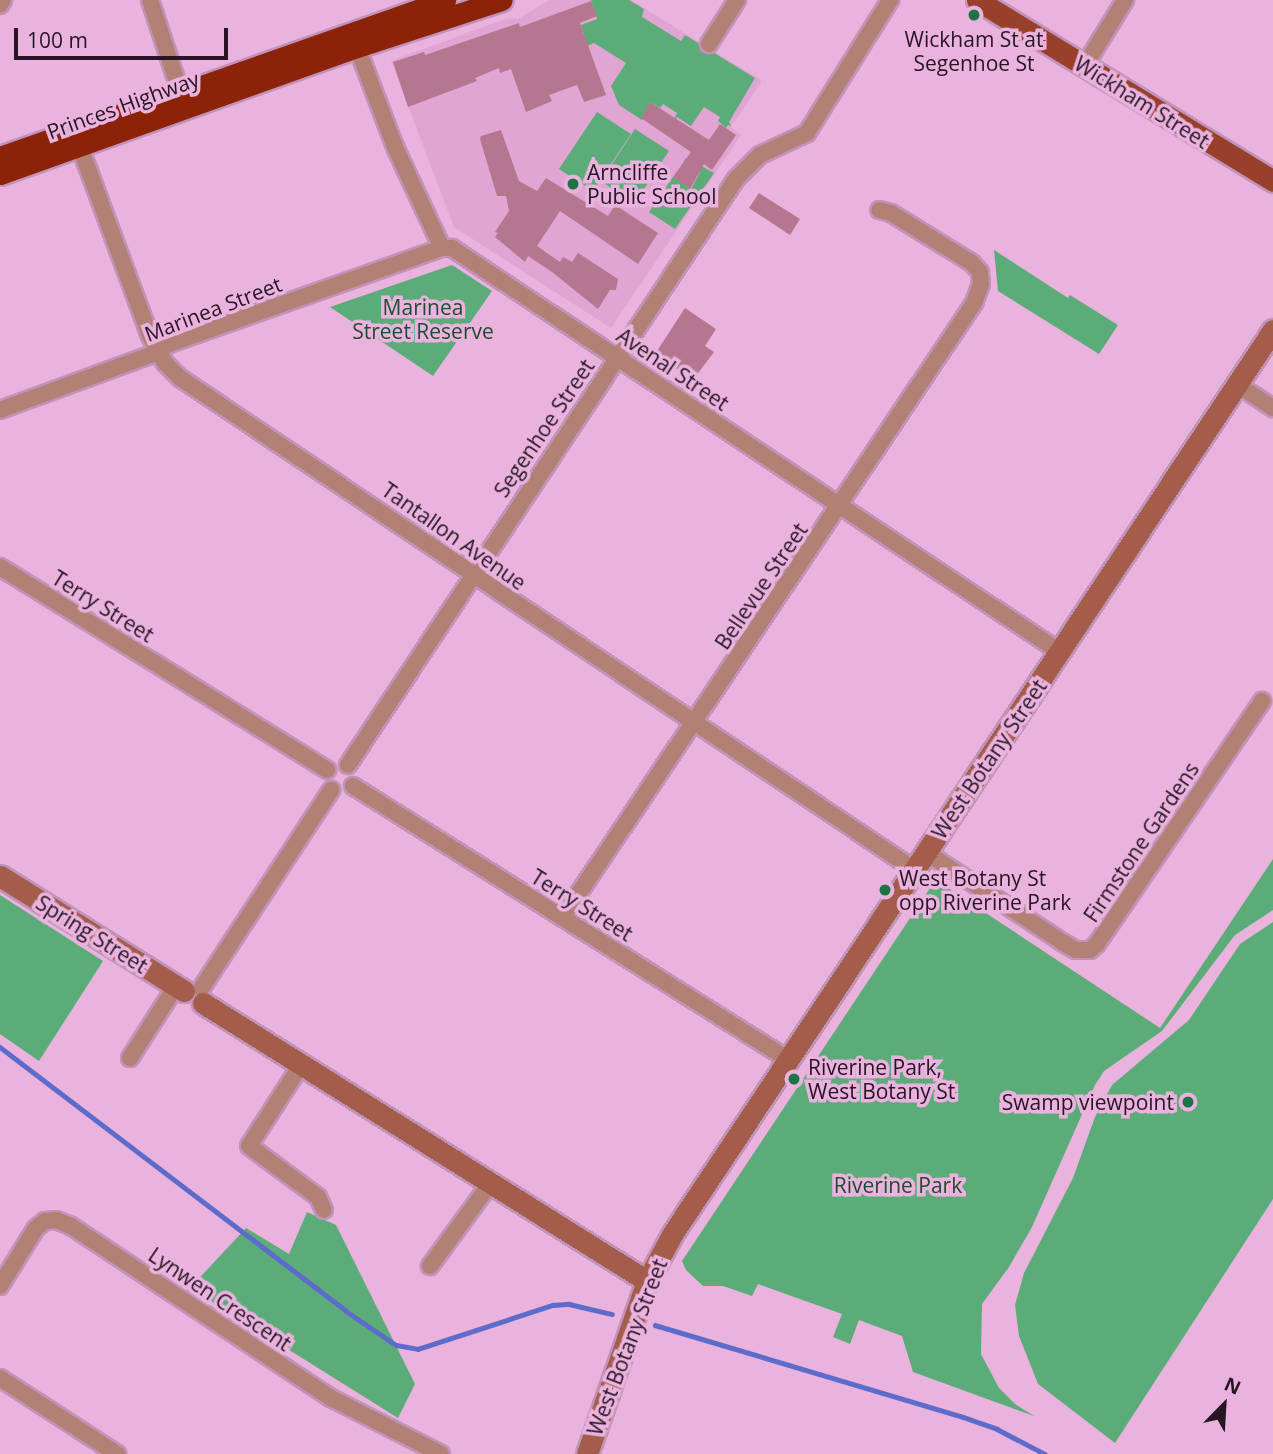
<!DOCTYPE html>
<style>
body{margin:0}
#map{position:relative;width:1273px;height:1454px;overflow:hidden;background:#e9b3de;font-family:"Open Sans",sans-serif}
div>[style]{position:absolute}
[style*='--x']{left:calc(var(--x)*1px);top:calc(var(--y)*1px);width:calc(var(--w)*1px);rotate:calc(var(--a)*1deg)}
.built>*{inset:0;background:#e0a5d3}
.green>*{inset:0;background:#5cac79}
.stream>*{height:4.5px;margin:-2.25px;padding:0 2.25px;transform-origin:2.25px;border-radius:2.25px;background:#5d6bca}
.building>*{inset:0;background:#b57790}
.roads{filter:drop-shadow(2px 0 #c293b9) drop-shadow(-2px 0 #c293b9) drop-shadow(0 2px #c293b9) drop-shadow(0 -2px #c293b9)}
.street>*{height:16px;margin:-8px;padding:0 8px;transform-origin:8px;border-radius:8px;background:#b28074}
.secondary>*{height:21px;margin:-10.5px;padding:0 10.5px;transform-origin:10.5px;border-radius:10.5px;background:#a45c4b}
.primary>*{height:21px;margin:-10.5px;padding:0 10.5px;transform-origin:10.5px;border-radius:10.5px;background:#98402c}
.highway>*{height:21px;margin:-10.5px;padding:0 10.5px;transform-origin:10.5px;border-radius:10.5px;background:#8c2208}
.dots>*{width:19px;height:19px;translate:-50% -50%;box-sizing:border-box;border:4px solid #e9b3de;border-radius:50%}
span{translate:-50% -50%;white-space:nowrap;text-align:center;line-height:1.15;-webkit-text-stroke:7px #e9b3de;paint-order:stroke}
.poi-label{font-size:21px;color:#281424}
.left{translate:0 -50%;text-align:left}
.right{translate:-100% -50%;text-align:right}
.street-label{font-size:21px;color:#281424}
.park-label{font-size:21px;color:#1f4c30}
.north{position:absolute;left:1189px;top:1370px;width:70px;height:70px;-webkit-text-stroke:5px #e9b3de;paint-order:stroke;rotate:24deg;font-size:19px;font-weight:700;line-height:28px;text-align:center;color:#281424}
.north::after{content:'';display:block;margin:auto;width:24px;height:32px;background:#281424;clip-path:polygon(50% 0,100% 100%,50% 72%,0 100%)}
.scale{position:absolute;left:14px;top:28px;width:214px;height:32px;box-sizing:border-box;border:4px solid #281424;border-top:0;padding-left:9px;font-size:21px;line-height:24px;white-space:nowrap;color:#281424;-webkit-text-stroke:5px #e9b3de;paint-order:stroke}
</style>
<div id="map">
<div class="built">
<i style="clip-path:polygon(549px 0,631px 0,762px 81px,731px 127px,741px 135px,611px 328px,454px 227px,391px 61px,508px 18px,518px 19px)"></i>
</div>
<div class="green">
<i style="clip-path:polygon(591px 0,629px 0,644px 9px,642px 17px,681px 41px,685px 35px,755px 78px,729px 122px,731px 126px,728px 125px,726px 128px,718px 121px,720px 117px,704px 107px,691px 126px,677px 117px,668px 131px,677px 113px,663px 104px,660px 108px,650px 102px,642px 120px,619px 105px,611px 86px,626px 63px,594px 43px,572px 52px,569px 43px,585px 37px,581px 25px,597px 19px)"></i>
<i style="clip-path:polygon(597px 112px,631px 134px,593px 191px,559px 169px)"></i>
<i style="clip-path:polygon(635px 129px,669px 151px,634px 204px,601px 181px)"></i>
<i style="clip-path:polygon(686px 158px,714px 173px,675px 229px,649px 212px,673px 177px,691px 189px,700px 172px,684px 161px)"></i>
<i style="clip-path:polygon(994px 250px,1068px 298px,1070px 295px,1118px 325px,1099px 354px,998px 291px)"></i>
<i style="clip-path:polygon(452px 265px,492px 291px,433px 376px,330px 307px)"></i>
<i style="clip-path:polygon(1273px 859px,1273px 910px,1235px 935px,1162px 1031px,1104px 1071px,1095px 1085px,1032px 1227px,1009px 1267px,982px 1304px,981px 1354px,999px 1388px,1015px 1404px,1034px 1416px,913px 1372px,902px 1336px,859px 1320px,850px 1344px,833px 1337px,842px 1314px,758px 1284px,752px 1296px,723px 1286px,703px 1286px,686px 1270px,682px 1261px,932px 885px,942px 884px,1160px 1028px)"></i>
<i style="clip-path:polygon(0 895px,103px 961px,39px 1061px,0 1034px)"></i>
<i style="clip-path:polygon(1273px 922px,1273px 1199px,1115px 1443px,1038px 1384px,1019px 1336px,1015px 1305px,1024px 1273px,1073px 1178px,1095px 1117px,1112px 1085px,1189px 1020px,1240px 944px)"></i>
<i style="clip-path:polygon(307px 1212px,336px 1225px,415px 1384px,398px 1418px,190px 1288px,246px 1228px,289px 1254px)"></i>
</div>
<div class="stream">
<i style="--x:0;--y:1047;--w:435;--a:37.3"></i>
<i style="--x:346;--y:1311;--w:60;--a:34.2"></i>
<i style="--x:396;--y:1345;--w:22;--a:10"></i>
<i style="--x:418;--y:1349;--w:142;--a:-18.1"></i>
<i style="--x:553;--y:1305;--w:16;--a:-4"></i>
<i style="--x:569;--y:1304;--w:44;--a:13.1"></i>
<i style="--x:655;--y:1325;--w:321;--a:16.6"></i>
<i style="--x:963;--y:1417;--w:36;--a:19"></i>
<i style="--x:997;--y:1429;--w:54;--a:27.5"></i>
</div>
<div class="building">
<i style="clip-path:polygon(591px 1px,597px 16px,580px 23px,606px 95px,584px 102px,577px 85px,549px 95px,552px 101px,526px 112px,511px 69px,500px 73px,499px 68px,475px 78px,477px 81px,408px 107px,393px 62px,424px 52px,425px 55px,519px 23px,520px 27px)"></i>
<i style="clip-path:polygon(650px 102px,709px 140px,720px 124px,736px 135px,712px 170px,704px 164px,690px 189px,673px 177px,691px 152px,641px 118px)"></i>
<i style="clip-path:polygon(501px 130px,519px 181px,537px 191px,546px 178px,608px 216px,615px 205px,658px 233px,638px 264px,560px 211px,537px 246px,560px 262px,563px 257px,572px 262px,578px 253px,618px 279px,616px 290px,610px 290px,598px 309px,552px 272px,528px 256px,525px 262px,495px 237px,498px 233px,495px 232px,509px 211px,506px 196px,497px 196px,480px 139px,481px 136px)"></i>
<i style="clip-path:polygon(759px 193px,800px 219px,790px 235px,749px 208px)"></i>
<i style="clip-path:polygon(685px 308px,716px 329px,705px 346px,714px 352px,693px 380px,655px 354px)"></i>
</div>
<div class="roads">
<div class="street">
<i style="--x:150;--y:0;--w:96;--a:71.8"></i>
<i style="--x:0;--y:5;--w:6;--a:-59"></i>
<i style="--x:709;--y:44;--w:52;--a:-57.5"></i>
<i style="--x:357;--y:47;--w:107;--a:69.2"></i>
<i style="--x:395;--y:147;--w:111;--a:65"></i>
<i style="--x:1084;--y:67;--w:79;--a:-58.5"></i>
<i style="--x:80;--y:147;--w:202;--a:69.7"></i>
<i style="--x:150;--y:336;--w:31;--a:61"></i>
<i style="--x:165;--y:363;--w:21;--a:45"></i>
<i style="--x:180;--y:378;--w:884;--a:33.8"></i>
<i style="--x:1238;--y:385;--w:42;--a:33.3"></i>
<i style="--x:0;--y:410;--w:160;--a:-20.1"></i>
<i style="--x:150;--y:355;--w:22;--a:-30"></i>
<i style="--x:169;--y:344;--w:289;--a:-19.4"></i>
<i style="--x:442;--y:248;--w:10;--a:0"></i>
<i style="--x:452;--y:248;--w:730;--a:33.6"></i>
<i style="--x:0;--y:567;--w:385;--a:31.8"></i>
<i style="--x:348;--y:765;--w:703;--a:-56.49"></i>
<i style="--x:736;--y:179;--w:34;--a:-45"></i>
<i style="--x:760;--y:155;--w:52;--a:-25.1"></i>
<i style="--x:807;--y:133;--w:157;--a:-58"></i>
<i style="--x:353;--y:786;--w:515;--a:32.15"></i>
<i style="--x:927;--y:853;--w:162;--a:33.4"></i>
<i style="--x:1062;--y:942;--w:16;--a:30"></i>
<i style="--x:1076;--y:950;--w:14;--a:0"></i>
<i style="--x:1090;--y:950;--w:9;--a:-41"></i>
<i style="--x:1097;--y:944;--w:294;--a:-55.8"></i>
<i style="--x:563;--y:917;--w:739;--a:-56.2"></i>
<i style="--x:974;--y:303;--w:20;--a:-70"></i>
<i style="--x:981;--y:284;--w:12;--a:-95"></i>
<i style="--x:980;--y:272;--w:12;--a:-132"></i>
<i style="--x:972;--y:263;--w:95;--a:-148.3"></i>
<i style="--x:891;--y:213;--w:12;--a:-166"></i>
<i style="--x:201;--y:989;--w:238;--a:-56.8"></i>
<i style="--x:130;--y:1058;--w:85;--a:-57.4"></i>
<i style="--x:301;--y:1065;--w:96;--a:122.7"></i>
<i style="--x:249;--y:1146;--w:86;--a:36.5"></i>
<i style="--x:318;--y:1197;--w:14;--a:65"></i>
<i style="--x:430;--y:1266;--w:102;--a:-53.8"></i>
<i style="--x:0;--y:1286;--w:68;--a:-58.2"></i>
<i style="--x:36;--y:1228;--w:11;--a:-38"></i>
<i style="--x:45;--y:1221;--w:11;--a:-5"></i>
<i style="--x:56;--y:1220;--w:16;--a:22"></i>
<i style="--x:71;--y:1226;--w:312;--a:33.5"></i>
<i style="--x:331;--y:1398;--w:123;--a:27"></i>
<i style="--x:0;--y:1378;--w:140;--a:33"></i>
</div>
<div class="secondary">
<i style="--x:0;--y:876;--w:217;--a:32"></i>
<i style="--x:203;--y:1003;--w:524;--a:32.05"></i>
<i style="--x:587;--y:1454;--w:183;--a:-70.9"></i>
<i style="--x:647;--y:1281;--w:55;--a:-61.6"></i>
<i style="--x:673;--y:1233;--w:1084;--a:-56.4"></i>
</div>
<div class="primary">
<i style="--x:977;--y:0;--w:347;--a:31.4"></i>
</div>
<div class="highway">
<i style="--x:0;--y:157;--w:472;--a:-19.4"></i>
<i style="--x:0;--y:174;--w:379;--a:-19.6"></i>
<i style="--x:357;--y:47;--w:152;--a:-18"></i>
</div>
</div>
<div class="dots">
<i style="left:974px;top:15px;background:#1f7243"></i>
<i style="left:573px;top:184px;background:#1f7243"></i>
<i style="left:885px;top:890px;background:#1f7243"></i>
<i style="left:794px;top:1079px;background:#1f7243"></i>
<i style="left:1188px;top:1102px;background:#1f7243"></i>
</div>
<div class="poi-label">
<span style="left:974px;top:51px">Wickham St at<br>Segenhoe St</span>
<span class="left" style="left:587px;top:184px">Arncliffe<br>Public School</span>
<span class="left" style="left:899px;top:890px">West Botany St<br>opp Riverine Park</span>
<span class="left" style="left:808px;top:1079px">Riverine Park,<br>West Botany St</span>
<span class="right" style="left:1174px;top:1102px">Swamp viewpoint</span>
</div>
<div class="street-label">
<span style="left:1142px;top:102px;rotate:32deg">Wickham Street</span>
<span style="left:123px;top:105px;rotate:-20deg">Princes Highway</span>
<span style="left:213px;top:309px;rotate:-21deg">Marinea Street</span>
<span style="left:673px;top:369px;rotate:34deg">Avenal Street</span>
<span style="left:544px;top:428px;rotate:-56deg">Segenhoe Street</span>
<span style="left:454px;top:536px;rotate:35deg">Tantallon Avenue</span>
<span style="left:761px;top:586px;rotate:-56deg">Bellevue Street</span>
<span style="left:103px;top:606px;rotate:32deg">Terry Street</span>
<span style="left:989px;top:759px;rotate:-56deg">West Botany Street</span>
<span style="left:1141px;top:842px;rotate:-56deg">Firmstone Gardens</span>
<span style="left:582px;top:905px;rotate:32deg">Terry Street</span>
<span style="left:92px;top:934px;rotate:32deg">Spring Street</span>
<span style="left:220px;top:1299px;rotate:34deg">Lynwen Crescent</span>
<span style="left:627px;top:1347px;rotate:-69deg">West Botany Street</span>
</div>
<div class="park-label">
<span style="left:423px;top:319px">Marinea<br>Street Reserve</span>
<span style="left:898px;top:1185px">Riverine Park</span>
</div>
<div class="north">N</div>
<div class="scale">100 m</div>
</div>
